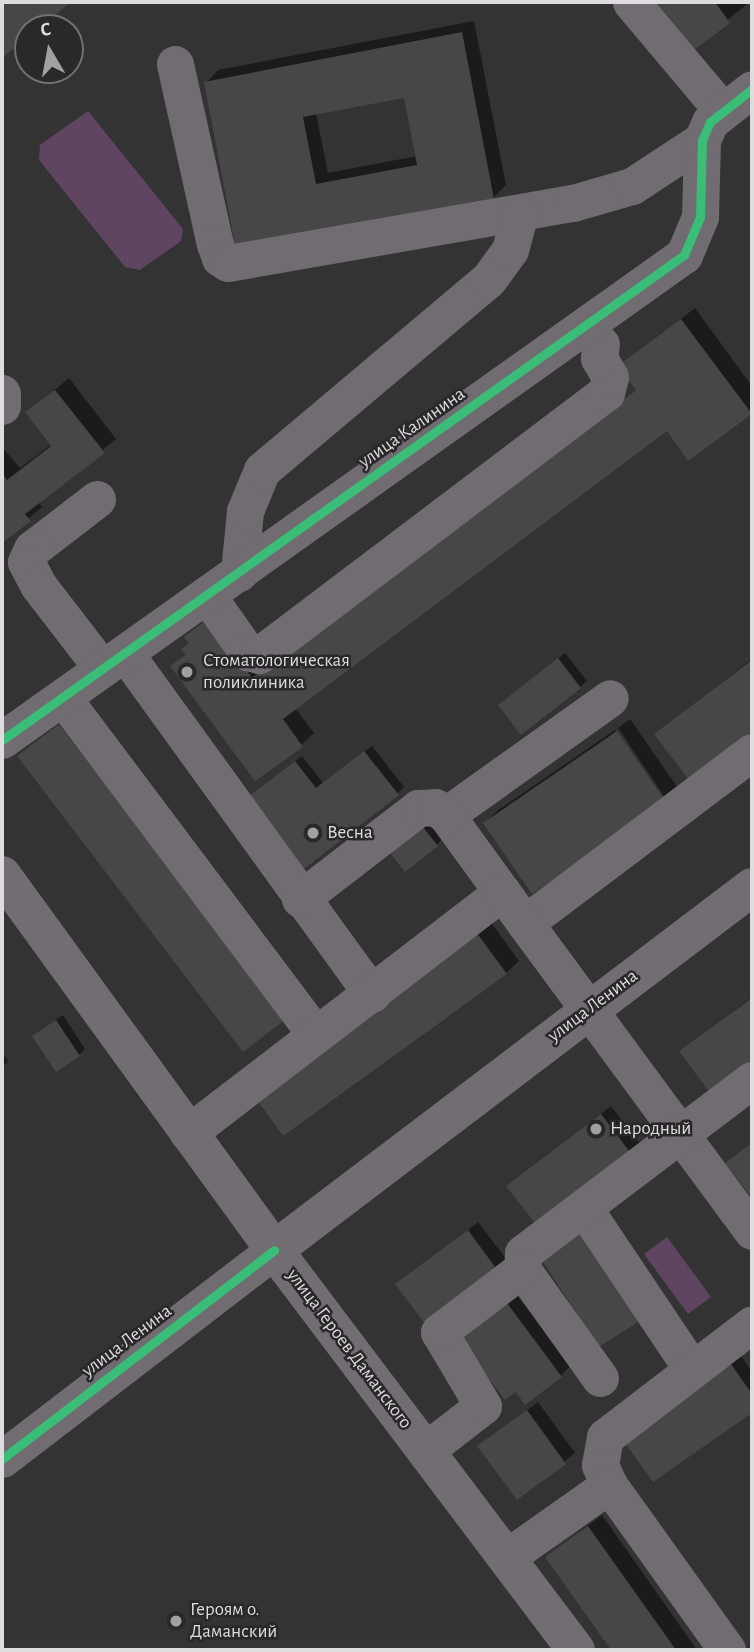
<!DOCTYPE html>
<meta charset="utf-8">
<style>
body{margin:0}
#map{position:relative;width:754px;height:1652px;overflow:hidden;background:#333;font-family:"Alegreya Sans",sans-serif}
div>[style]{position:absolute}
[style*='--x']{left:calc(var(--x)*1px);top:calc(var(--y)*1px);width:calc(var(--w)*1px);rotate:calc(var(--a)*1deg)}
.green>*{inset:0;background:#604563}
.shadow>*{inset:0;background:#0007}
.building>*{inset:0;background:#474747}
.minor>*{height:37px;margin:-18.5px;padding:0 18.5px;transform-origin:18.5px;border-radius:18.5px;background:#716b72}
.major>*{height:38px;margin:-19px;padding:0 19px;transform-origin:19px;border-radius:19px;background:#726c73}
.cycleway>*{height:9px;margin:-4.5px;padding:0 4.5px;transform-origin:4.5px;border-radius:4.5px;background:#3abd76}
.dots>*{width:19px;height:19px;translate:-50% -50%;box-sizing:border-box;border:4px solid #2a282a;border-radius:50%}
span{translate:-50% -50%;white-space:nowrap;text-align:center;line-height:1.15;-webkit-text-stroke:5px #2a282a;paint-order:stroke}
.street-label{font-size:19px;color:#dedcde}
.poi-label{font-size:19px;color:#dedcde}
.left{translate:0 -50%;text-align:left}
.frame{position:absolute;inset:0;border:4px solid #dedcde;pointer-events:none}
.north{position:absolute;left:14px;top:14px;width:70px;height:70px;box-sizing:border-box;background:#2a282a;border:2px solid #727072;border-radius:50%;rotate:350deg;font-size:19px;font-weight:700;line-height:28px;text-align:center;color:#dedcde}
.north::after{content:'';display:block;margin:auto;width:24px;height:32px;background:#a2a1a2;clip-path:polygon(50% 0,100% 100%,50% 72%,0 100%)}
</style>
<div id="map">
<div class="green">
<i style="clip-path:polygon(88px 111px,183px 229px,181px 241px,140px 270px,125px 267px,39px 160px,40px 145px)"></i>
<i style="clip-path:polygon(667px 1237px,711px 1297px,688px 1314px,644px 1254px)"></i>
</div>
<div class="shadow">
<i style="clip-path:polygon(2px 2px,68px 2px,36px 28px,28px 28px,28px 35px,2px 56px)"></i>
<i style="clip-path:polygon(656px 2px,744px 2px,746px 5px,692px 49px)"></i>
<i style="clip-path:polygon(evenodd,474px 21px,506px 185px,493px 198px,238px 248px,206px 83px,218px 70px,474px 21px,405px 96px,417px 156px,328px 173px,316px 113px,405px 96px)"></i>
<i style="clip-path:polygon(695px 308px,752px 386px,752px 412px,689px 458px,667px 429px,295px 708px,314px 733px,301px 745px,173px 666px,186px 653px,190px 642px,186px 637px,222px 607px,266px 667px,637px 389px,620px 366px)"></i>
<i style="clip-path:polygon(69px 378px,116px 439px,38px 502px,42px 507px,2px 541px,2px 447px,20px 468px,52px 444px,28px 412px)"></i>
<i style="clip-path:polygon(565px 653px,587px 681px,580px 687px,507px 699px)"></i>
<i style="clip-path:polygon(752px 659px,752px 731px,689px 778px,656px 734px)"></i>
<i style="clip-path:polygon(72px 713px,297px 1007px,19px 756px)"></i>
<i style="clip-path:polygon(630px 719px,678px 788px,666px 799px,618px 728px)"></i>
<i style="clip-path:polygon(615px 730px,663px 801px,485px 823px,497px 811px)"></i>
<i style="clip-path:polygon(372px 746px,404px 787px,397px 794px,257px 791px,302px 756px,323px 783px)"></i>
<i style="clip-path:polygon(429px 821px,443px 838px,437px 845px,398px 846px)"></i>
<i style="clip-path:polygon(490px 921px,519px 961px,506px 973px,267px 1081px)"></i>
<i style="clip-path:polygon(752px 997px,752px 1060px,711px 1090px,682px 1051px)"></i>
<i style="clip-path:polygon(63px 1015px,85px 1049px,79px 1055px,34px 1036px)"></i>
<i style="clip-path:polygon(2px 1052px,8px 1061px,2px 1067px)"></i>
<i style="clip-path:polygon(611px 1106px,641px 1145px,631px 1155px,508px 1186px)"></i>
<i style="clip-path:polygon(478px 1222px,507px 1260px,426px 1323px,398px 1285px)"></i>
<i style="clip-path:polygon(514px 1291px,570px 1366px,561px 1376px,516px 1390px,459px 1335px)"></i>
<i style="clip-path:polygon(741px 1356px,752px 1371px,752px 1411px,654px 1480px,635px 1431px)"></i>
<i style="clip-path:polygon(538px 1402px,575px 1453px,517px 1498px,480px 1446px)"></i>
<i style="clip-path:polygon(602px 1515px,697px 1650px,613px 1650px,547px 1557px)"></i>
</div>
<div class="building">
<i style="clip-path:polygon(2px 2px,71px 2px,39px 28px,28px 28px,28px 37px,2px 58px)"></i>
<i style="clip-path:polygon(654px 2px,715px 2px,730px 23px,691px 52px)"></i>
<i style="clip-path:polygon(evenodd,462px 32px,494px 199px,236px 250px,204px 82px,462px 32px,404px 98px,417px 165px,316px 184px,303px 117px,404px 98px)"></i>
<i style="clip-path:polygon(681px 319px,752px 414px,688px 461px,667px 431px,283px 719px,303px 747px,255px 781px,170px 666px,185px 655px,181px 649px,189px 643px,184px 637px,209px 618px,252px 678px,636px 390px,618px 366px)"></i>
<i style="clip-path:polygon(55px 390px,105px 453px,25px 514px,31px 521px,2px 543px,2px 473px,7px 480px,51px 446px,25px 412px)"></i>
<i style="clip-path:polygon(558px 658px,581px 688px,521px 735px,498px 705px)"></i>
<i style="clip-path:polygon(752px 660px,752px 733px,689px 780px,654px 734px)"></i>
<i style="clip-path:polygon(59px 724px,285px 1020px,243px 1052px,17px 756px)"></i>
<i style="clip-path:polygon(617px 731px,666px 802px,532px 894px,483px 823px)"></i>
<i style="clip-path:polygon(364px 751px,399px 795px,304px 869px,248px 797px,295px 761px,316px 788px)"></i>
<i style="clip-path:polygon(422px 826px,438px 846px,405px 872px,389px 852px)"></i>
<i style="clip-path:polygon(476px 932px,507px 974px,283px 1136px,252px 1093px)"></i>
<i style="clip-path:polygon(752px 998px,752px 1062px,710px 1093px,679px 1051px)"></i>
<i style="clip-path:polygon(56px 1020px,80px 1056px,56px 1072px,32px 1036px)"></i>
<i style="clip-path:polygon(601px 1114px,633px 1156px,538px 1227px,506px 1186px)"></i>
<i style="clip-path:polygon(752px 1143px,752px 1198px,725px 1163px)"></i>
<i style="clip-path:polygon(468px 1230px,498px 1271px,426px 1325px,395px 1284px)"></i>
<i style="clip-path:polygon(587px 1230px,644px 1318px,599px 1347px,541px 1259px)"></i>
<i style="clip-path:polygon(504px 1299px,562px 1377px,525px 1405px,516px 1392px,505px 1400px,456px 1335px)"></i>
<i style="clip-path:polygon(731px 1364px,752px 1394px,752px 1413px,653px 1482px,623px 1440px)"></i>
<i style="clip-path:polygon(527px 1410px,566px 1464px,517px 1500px,477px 1446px)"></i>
<i style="clip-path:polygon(588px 1526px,676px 1650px,611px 1650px,545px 1557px)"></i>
</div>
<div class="minor">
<i style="--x:631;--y:2;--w:140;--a:49.9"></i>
<i style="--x:175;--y:64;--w:184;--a:77.5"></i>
<i style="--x:215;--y:244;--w:15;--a:70"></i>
<i style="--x:220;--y:258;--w:9;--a:32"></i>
<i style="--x:228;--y:263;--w:350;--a:-9.9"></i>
<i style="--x:573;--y:203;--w:61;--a:-16.1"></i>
<i style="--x:632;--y:186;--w:84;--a:-33.3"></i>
<i style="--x:2;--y:393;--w:13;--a:90"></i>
<i style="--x:97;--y:499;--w:82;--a:142.4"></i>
<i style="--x:32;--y:549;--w:14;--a:115"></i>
<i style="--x:26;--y:562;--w:26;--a:62"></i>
<i style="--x:38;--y:585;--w:105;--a:52.4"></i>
<i style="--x:239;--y:573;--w:62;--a:-84.5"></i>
<i style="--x:245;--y:511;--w:44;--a:-67.5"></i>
<i style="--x:262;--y:470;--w:295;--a:-40.1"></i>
<i style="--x:488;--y:280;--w:37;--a:-54"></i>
<i style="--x:510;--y:250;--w:38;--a:-75"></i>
<i style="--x:207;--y:595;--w:70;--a:54.9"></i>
<i style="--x:247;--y:652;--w:12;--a:14"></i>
<i style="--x:259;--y:655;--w:435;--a:-37.1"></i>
<i style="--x:606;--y:393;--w:16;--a:-76"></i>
<i style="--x:610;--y:377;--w:22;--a:-120"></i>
<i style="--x:599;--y:358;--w:14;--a:-82"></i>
<i style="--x:125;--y:653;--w:421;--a:54.1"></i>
<i style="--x:63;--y:698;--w:421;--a:53.1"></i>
<i style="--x:2;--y:740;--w:837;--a:-35.42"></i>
<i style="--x:684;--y:255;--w:41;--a:-67.2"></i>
<i style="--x:700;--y:217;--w:77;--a:-88.5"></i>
<i style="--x:702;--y:140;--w:20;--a:-66"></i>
<i style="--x:710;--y:122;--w:53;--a:-38.2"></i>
<i style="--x:502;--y:892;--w:95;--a:-126"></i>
<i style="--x:446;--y:815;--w:201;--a:-35.5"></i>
<i style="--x:300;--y:899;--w:149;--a:-37.6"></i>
<i style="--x:418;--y:808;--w:17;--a:-3"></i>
<i style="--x:435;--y:807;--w:14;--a:36"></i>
<i style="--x:525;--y:923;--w:284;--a:-37"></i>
<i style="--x:188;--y:1133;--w:396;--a:-37.5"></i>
<i style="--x:502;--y:892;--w:421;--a:53.6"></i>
<i style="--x:584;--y:1208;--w:192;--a:56.2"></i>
<i style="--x:600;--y:1378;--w:134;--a:-125.6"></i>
<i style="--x:522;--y:1269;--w:16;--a:-86"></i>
<i style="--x:523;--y:1253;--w:287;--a:-37.1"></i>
<i style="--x:426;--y:1450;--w:72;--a:-37.7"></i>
<i style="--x:483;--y:1406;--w:86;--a:-120.7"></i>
<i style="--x:439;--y:1332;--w:104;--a:-37.2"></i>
<i style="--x:2;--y:1459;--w:343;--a:-37.5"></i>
<i style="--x:609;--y:1485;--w:22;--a:-114"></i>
<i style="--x:600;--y:1465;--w:28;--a:-80"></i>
<i style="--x:605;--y:1437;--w:185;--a:-37.5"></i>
<i style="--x:507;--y:1557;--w:125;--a:-35.2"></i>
<i style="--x:609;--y:1485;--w:203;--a:54.4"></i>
</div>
<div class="major">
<i style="--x:2;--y:875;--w:463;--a:54"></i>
<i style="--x:274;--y:1250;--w:501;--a:52.95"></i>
<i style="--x:274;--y:1250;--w:600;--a:-37.21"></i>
</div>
<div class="cycleway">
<i style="--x:2;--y:740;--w:837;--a:-35.42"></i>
<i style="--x:684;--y:255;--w:41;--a:-67.2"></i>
<i style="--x:700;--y:217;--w:77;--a:-88.5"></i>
<i style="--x:702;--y:140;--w:20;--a:-66"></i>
<i style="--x:710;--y:122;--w:53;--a:-38.2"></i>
<i style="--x:2;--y:1459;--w:343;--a:-37.5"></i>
</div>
<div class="dots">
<i style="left:187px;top:672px;background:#a2a1a2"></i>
<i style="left:313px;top:833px;background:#a2a1a2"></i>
<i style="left:596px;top:1129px;background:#a2a1a2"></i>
<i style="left:176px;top:1621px;background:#a2a1a2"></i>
</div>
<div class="street-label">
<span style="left:412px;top:428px;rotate:-35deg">улица Калинина</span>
<span style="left:593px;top:1006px;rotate:-37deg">улица Ленина</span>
<span style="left:127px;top:1341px;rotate:-37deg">улица Ленина</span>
<span style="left:349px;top:1349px;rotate:53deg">улица Героев Даманского</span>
</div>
<div class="poi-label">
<span class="left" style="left:203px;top:672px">Стоматологическая<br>поликлиника</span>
<span class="left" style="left:327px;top:833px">Весна</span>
<span class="left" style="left:610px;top:1129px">Народный</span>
<span class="left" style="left:190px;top:1621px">Героям о.<br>Даманский</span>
</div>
<div class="frame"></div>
<div class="north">С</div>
</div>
